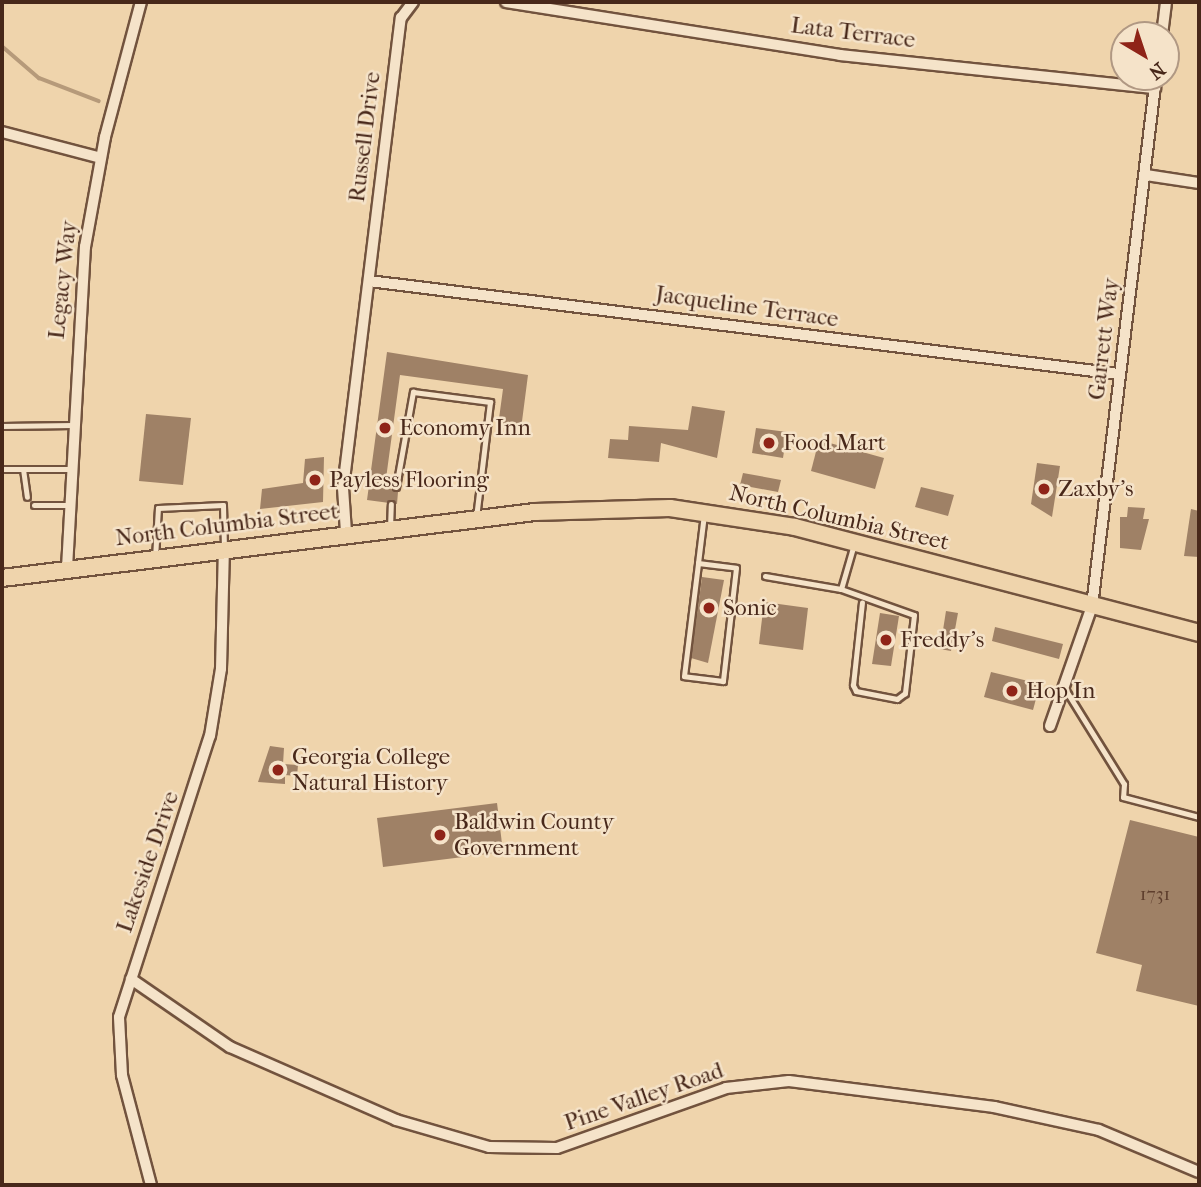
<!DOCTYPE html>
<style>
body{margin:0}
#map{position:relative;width:1201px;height:1187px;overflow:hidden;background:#efd4ac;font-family:"IM FELL French Canon",serif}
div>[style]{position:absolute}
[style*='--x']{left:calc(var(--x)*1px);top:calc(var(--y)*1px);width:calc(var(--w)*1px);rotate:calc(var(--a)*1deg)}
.stream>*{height:3.5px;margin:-1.75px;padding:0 1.75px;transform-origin:1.75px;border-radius:1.75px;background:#b69a7a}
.building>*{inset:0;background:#9f8166}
.roads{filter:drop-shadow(2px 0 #72533e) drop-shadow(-2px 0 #72533e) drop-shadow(0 2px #72533e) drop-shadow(0 -2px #72533e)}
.service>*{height:5px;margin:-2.5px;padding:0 2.5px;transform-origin:2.5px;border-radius:2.5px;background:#f5e3c9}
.minor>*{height:10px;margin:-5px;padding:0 5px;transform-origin:5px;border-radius:5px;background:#f5e3c9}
.primary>*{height:16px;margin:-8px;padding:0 8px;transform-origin:8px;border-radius:8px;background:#efd4ac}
.dots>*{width:19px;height:19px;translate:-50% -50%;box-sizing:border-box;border:4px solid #f5e3c9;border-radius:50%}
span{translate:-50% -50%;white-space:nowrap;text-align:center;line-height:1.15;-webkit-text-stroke:5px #f5e3c9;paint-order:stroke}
.number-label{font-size:19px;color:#5e3e2d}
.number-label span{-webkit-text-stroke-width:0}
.street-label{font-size:23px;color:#48281a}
.poi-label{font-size:23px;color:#48281a}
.left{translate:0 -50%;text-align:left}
.frame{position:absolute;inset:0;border:4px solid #48281a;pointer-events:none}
.north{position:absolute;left:1110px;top:21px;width:70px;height:70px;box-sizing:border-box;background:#f5e3c9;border:2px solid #b09883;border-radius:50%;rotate:141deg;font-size:19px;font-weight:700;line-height:28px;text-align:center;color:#48281a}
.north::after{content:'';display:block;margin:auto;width:24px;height:32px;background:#8f2418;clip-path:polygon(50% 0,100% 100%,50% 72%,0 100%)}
</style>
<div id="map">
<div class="stream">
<i style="--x:2;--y:46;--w:49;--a:40.9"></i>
<i style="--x:39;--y:78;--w:64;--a:21"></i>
</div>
<div class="building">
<i style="clip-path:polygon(387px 352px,528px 375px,521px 429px,498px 426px,503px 389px,400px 375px,385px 486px,398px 492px,397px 504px,367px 500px)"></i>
<i style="clip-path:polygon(692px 406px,725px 411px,717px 458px,661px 443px,659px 462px,608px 458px,610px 439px,628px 440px,629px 426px,688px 430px)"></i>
<i style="clip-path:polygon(146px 414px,191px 418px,183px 485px,139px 481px)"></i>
<i style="clip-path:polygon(756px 428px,787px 432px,783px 458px,752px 453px)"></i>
<i style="clip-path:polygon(819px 440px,884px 458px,875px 489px,811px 471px)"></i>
<i style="clip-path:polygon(324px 457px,323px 502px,260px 509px,262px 489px,303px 483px,305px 459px)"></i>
<i style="clip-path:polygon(1037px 463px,1060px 466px,1052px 517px,1031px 504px)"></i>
<i style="clip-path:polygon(743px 473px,781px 480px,778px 492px,740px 485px)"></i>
<i style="clip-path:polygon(921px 487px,954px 495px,948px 516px,915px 507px)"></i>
<i style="clip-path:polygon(1128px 507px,1145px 508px,1143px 519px,1149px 519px,1141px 550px,1120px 548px,1120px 517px,1127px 517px)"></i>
<i style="clip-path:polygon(1191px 509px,1199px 511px,1199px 557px,1184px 556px)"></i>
<i style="clip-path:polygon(702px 577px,724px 580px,708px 663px,691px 658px)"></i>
<i style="clip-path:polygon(764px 602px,808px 608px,803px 650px,759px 644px)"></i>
<i style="clip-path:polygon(946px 611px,958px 613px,951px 651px,940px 649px)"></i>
<i style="clip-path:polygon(880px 613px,899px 616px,891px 666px,872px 664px)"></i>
<i style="clip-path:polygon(995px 627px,1063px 644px,1059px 659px,992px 641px)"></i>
<i style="clip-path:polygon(991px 672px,1040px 684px,1033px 710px,984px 697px)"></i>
<i style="clip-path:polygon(270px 746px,284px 748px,283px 764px,298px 765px,297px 776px,285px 775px,285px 784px,258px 782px)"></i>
<i style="clip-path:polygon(497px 803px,503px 852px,383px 867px,377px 818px)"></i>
<i style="clip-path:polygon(1130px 820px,1199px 837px,1199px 1006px,1136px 991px,1142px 965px,1096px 953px)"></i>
</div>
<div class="roads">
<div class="service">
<i style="--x:2;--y:426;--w:71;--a:-0.8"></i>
<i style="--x:2;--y:469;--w:70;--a:0"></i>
<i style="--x:23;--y:469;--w:28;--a:82"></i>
<i style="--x:396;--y:487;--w:97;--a:-79.9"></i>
<i style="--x:413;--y:392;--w:78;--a:7.4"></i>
<i style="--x:490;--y:402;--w:116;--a:96.9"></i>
<i style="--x:34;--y:505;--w:35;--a:0"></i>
<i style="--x:390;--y:528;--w:24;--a:-88"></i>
<i style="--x:155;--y:558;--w:50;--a:-86.6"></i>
<i style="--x:158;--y:508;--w:65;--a:-2.6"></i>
<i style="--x:223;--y:505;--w:43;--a:88.7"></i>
<i style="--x:698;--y:563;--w:38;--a:7"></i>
<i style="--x:736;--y:568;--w:114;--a:96.6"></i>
<i style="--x:723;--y:681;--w:39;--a:-173"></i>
<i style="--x:684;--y:676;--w:114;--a:-82.9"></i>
<i style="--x:698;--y:563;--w:49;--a:-83"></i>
<i style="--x:765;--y:576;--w:77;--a:9.7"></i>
<i style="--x:841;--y:589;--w:47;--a:-73.9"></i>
<i style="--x:841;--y:589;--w:77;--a:19.6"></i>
<i style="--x:914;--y:615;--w:79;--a:96.6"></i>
<i style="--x:905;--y:693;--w:10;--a:143"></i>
<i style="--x:897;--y:699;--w:42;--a:-169"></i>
<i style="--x:856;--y:691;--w:7;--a:-117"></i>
<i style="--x:853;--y:685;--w:83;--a:-83.8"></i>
<i style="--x:1065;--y:689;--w:112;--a:58.2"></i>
<i style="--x:1124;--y:784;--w:13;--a:94"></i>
<i style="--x:1123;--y:797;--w:79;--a:14.7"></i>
</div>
<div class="minor">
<i style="--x:506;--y:2;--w:338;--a:9"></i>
<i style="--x:840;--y:55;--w:317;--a:6"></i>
<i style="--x:1162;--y:35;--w:33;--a:-83"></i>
<i style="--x:2;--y:132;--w:102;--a:14.7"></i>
<i style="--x:1146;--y:175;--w:54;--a:8.6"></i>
<i style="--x:369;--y:281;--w:756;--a:7.07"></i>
<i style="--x:346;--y:532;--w:44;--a:-93.9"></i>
<i style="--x:343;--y:488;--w:474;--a:-83"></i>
<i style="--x:401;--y:18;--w:20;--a:-53"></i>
<i style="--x:67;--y:568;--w:322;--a:-86.8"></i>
<i style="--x:85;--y:247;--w:112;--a:-79.7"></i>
<i style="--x:105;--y:137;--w:140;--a:-75.1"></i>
<i style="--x:1050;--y:726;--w:127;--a:-70.7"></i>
<i style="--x:1092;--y:606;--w:533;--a:-83.1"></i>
<i style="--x:131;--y:979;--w:120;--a:34.5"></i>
<i style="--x:230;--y:1047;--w:181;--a:23.7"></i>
<i style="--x:396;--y:1120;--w:97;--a:16.2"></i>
<i style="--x:489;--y:1147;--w:68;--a:0.8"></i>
<i style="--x:557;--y:1148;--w:179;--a:-19.5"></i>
<i style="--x:726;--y:1088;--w:63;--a:-6.3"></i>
<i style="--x:789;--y:1081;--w:207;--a:7.2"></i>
<i style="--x:994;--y:1107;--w:107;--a:12.4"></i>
<i style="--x:1099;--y:1130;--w:108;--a:22.8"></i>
<i style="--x:151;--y:1185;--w:114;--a:-104.8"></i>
<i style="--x:122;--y:1075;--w:58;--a:-93"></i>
<i style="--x:119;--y:1017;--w:295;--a:-72.1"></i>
<i style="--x:210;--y:736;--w:68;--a:-80.7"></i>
<i style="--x:221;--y:669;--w:121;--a:-88.6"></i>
</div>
<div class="primary">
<i style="--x:2;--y:578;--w:537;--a:-7.06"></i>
<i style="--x:535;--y:512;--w:135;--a:-1.7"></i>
<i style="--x:670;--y:508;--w:126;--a:8.6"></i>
<i style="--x:795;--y:527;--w:418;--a:14.7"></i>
</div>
</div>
<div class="dots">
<i style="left:385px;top:428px;background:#8f2418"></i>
<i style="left:769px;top:443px;background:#8f2418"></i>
<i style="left:315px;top:480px;background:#8f2418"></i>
<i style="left:1044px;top:489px;background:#8f2418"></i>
<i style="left:709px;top:608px;background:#8f2418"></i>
<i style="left:886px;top:640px;background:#8f2418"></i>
<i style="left:1012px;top:691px;background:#8f2418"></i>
<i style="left:278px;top:770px;background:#8f2418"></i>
<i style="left:440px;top:835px;background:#8f2418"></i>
</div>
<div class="number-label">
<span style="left:1155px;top:895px">1731</span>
</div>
<div class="street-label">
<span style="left:853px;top:33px;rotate:7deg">Lata Terrace</span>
<span style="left:365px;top:137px;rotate:-83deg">Russell Drive</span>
<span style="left:63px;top:280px;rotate:-84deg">Legacy Way</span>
<span style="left:747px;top:307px;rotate:8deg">Jacqueline Terrace</span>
<span style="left:1104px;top:339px;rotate:-83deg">Garrett Way</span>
<span style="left:839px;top:518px;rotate:13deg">North Columbia Street</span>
<span style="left:227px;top:525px;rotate:-7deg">North Columbia Street</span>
<span style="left:148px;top:862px;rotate:-71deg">Lakeside Drive</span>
<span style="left:644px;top:1097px;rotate:-19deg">Pine Valley Road</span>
</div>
<div class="poi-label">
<span class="left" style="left:399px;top:428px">Economy Inn</span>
<span class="left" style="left:783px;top:443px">Food Mart</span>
<span class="left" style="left:329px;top:480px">Payless Flooring</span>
<span class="left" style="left:1058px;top:489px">Zaxby's</span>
<span class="left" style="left:723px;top:608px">Sonic</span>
<span class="left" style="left:900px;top:640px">Freddy's</span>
<span class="left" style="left:1026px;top:691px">Hop In</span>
<span class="left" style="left:292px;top:770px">Georgia College<br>Natural History</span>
<span class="left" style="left:454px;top:835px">Baldwin County<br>Government</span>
</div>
<div class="frame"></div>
<div class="north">N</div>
</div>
